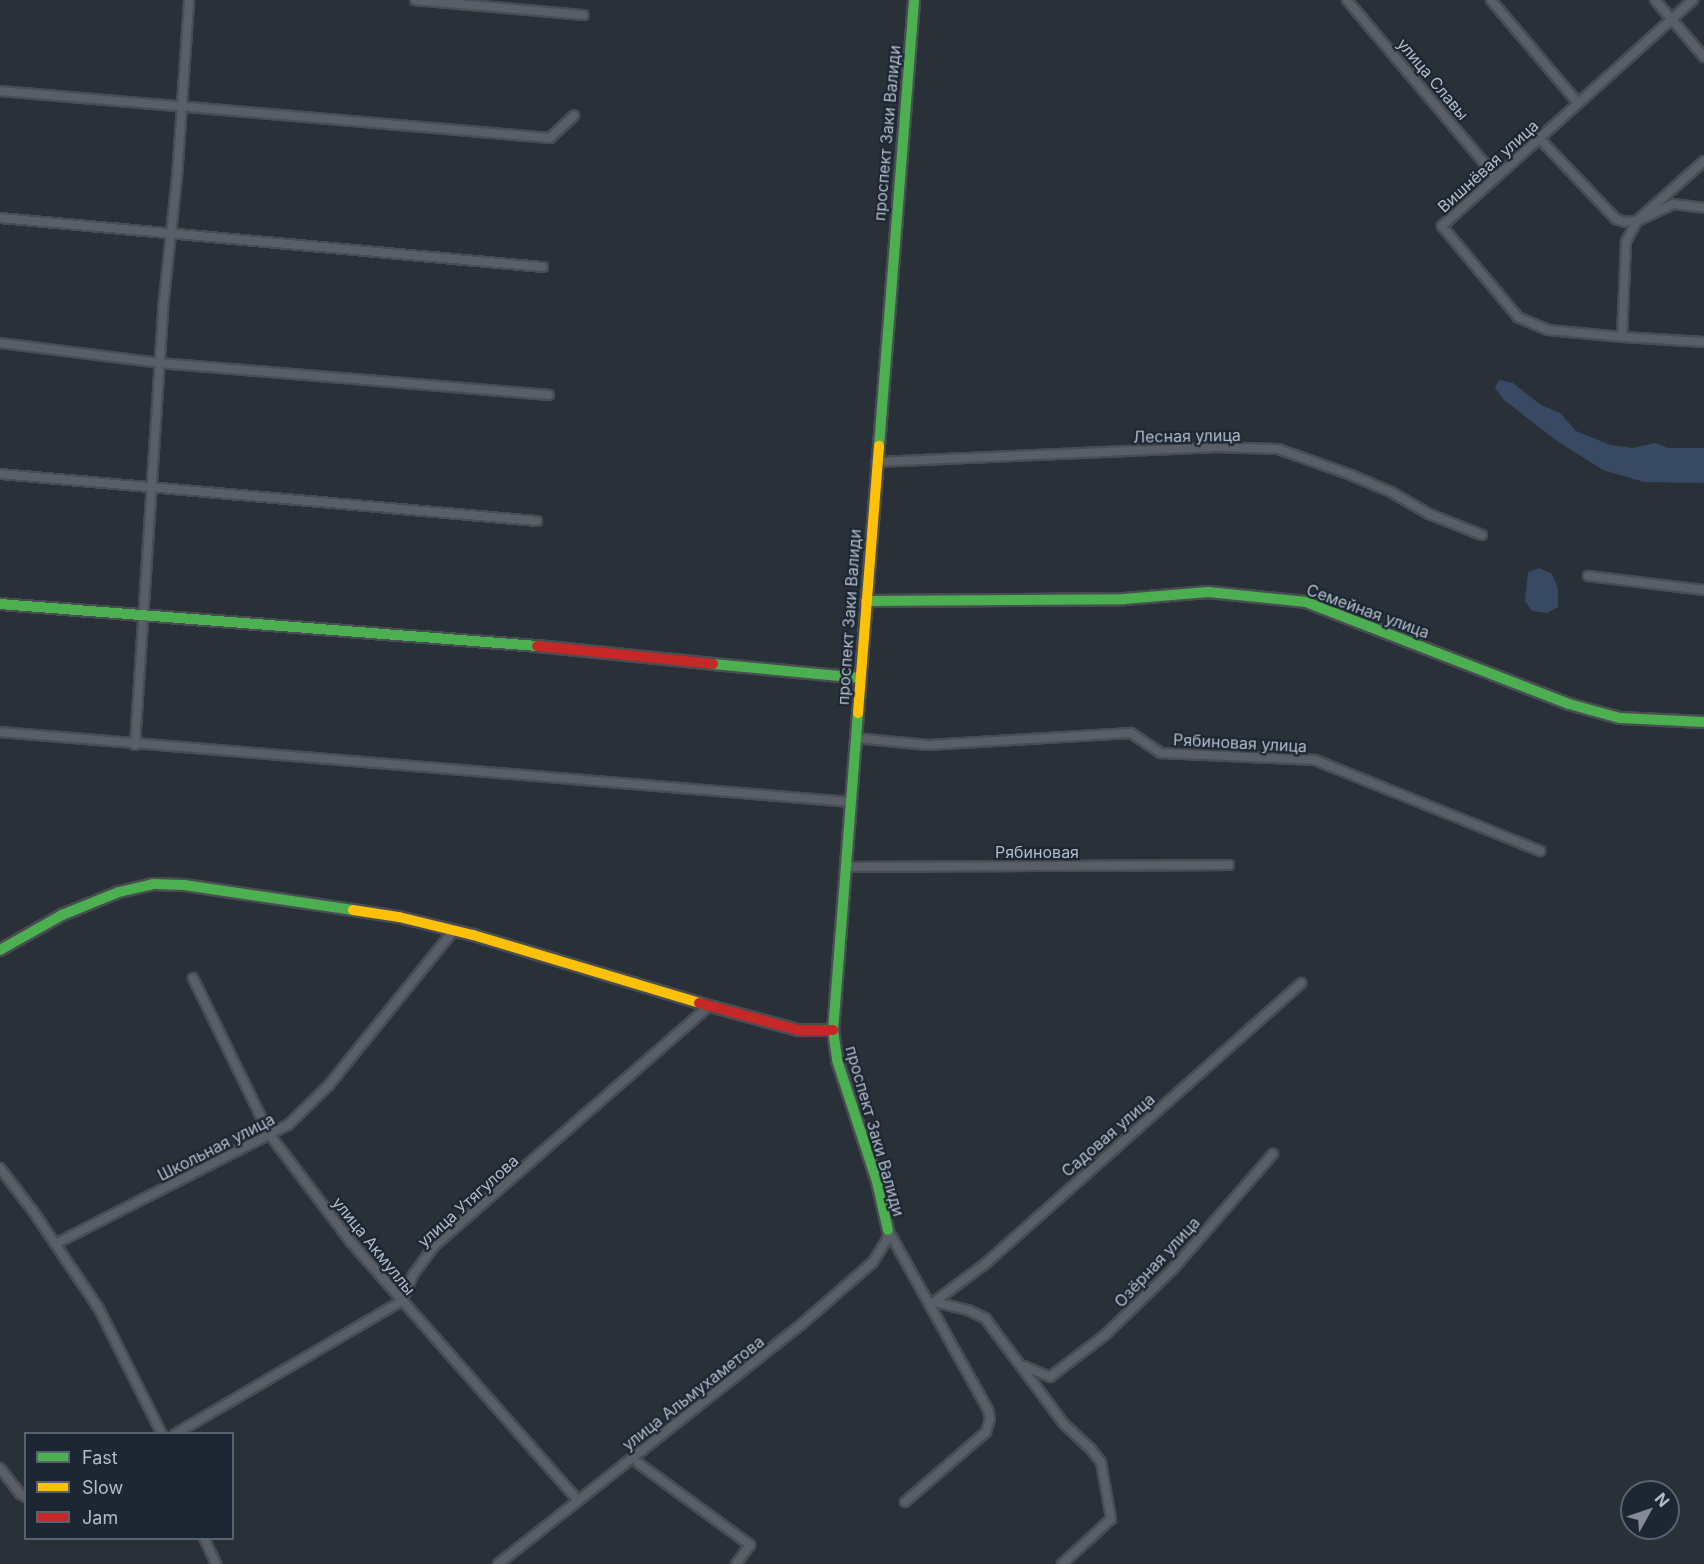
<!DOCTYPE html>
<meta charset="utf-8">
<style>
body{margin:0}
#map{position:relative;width:1704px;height:1564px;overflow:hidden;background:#2a3038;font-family:Inter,sans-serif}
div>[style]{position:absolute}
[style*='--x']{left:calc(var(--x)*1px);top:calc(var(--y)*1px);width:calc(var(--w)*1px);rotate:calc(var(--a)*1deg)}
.water>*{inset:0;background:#384963}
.roads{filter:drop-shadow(2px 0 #484c53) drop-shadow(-2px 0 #484c53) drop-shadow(0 2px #484c53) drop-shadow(0 -2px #484c53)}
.street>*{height:8px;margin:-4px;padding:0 4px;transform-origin:4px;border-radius:4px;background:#5a5e66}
.fast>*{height:10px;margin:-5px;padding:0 5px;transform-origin:5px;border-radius:5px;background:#4caf50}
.slow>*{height:10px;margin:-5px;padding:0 5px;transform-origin:5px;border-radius:5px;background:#ffc107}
.jam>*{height:10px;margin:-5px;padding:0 5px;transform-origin:5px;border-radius:5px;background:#c62828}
span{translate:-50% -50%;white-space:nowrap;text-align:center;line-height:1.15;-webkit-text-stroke:4.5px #1d2633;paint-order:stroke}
.street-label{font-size:16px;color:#b4bcc9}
.legend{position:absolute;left:24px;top:1432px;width:210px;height:108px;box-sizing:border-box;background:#1d2633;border:2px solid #59626f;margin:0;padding:8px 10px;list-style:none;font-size:18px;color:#b4bcc9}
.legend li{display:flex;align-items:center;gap:12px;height:30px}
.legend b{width:30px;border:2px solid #59626f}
.north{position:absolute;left:1620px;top:1480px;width:60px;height:60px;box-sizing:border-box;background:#1d2633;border:2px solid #59626f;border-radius:50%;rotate:50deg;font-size:16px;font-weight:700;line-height:24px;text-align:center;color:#b4bcc9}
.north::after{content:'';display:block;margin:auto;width:21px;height:27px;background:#848b96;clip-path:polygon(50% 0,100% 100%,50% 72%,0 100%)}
</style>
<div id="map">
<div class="water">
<i style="clip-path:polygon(1499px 380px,1513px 383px,1541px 405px,1560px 413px,1576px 431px,1610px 445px,1633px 448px,1655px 443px,1669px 448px,1704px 448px,1704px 483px,1644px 482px,1603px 470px,1557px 441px,1504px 400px,1495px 388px)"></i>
<i style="clip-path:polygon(1539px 568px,1552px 574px,1558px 589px,1558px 607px,1547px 613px,1532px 611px,1525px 601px,1528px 572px)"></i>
</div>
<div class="roads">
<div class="street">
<i style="--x:415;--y:0;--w:169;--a:5.1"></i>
<i style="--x:1347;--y:0;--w:231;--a:49.9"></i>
<i style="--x:1491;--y:0;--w:135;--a:49.8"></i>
<i style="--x:1655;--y:0;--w:75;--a:49.3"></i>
<i style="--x:0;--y:91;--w:552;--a:4.88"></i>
<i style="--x:550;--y:138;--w:33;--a:-43"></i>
<i style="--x:1539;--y:138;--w:112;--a:46.5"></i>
<i style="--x:1616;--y:219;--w:9;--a:18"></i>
<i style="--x:1625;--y:222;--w:12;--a:-5"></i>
<i style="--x:1637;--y:221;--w:40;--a:-25"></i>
<i style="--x:1673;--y:204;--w:31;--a:7"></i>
<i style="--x:1704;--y:161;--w:90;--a:138.2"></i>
<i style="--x:1637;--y:221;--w:24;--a:118"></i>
<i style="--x:1626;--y:242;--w:95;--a:92.4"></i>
<i style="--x:1622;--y:337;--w:82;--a:3.5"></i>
<i style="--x:0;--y:218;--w:545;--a:5.16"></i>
<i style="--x:1622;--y:337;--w:74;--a:-174.6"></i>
<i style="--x:1548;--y:330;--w:33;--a:-157"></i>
<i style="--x:1518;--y:317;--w:119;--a:-129.9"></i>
<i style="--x:1442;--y:226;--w:338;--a:-42"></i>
<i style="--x:0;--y:343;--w:161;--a:7.1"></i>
<i style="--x:160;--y:363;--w:390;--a:4.7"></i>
<i style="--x:876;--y:462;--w:337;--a:-2.5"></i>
<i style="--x:1213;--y:447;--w:65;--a:1.8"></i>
<i style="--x:1278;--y:449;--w:77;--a:19.6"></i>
<i style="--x:1351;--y:475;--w:43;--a:23"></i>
<i style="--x:1391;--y:492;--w:44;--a:30.1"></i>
<i style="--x:1429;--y:514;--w:57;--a:21.6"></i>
<i style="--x:0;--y:474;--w:539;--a:5"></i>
<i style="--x:1588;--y:576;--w:117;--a:6.9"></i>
<i style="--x:0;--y:732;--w:853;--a:4.71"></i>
<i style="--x:855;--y:738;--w:73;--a:5.5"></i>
<i style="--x:928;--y:745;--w:203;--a:-3.4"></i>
<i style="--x:1131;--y:733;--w:36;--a:34"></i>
<i style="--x:1161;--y:753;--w:154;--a:2.6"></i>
<i style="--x:1315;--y:760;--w:243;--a:22"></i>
<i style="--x:135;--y:745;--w:438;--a:-86.3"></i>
<i style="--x:163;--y:308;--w:131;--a:-83.9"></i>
<i style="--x:177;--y:178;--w:178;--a:-86.1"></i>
<i style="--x:846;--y:867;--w:383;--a:-0.3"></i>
<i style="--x:193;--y:978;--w:175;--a:63.9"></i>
<i style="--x:270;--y:1135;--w:134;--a:52.9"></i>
<i style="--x:351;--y:1242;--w:344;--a:48.7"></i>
<i style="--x:0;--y:1168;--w:54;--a:52.5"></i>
<i style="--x:33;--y:1211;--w:118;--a:56"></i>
<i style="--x:99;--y:1309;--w:140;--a:63.3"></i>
<i style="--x:888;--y:1230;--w:206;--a:60.9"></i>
<i style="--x:988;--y:1410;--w:9;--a:77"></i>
<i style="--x:990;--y:1419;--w:14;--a:107"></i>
<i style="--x:986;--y:1432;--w:107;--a:139.2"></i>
<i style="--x:55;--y:1244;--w:262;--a:-27.1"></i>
<i style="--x:288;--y:1125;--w:57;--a:-44.3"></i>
<i style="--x:329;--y:1085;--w:199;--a:-51.1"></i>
<i style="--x:935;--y:1302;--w:34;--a:14"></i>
<i style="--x:968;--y:1310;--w:19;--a:25"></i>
<i style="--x:985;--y:1318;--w:132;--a:53.3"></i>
<i style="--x:1064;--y:1424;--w:35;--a:43"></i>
<i style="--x:1090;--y:1448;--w:18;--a:52"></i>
<i style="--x:1101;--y:1462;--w:58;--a:80"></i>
<i style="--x:1111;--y:1519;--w:67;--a:137.4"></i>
<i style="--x:930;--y:1305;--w:69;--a:-36.7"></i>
<i style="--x:985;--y:1264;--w:423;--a:-41.6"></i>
<i style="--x:1024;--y:1366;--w:28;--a:23"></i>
<i style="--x:1050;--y:1377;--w:69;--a:-37.4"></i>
<i style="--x:1105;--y:1335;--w:93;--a:-44.1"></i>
<i style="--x:1172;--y:1270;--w:154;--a:-49"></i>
<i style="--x:175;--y:1434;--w:263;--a:-30.4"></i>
<i style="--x:402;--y:1301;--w:28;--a:-67"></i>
<i style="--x:413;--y:1275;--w:36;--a:-54"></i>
<i style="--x:434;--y:1246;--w:365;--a:-41.1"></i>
<i style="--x:638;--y:1463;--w:139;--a:36.2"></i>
<i style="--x:750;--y:1545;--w:24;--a:126"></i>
<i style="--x:0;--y:1468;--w:33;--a:52"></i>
<i style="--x:20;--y:1494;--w:7;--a:27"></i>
<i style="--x:204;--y:1538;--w:29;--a:65"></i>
<i style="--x:498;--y:1564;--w:389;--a:-38.3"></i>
<i style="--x:803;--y:1323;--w:93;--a:-41.1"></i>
<i style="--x:873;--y:1262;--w:26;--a:-58"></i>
<i style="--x:887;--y:1240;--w:10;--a:-84"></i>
</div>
<div class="fast">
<i style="--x:879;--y:446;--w:447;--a:-85.5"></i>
<i style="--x:866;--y:601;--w:258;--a:-0.4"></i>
<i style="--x:1124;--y:599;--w:84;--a:-4.8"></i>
<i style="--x:1208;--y:592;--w:99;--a:5.8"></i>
<i style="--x:1306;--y:602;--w:282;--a:21.2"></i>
<i style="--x:1569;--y:704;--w:53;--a:15.4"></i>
<i style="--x:1620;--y:718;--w:84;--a:2.7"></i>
<i style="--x:0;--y:604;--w:539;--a:4.47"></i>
<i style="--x:713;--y:664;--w:148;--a:5.4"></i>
<i style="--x:858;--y:713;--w:318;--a:94.5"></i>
<i style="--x:833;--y:1030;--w:30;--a:82"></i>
<i style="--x:837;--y:1060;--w:128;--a:71.8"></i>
<i style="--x:877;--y:1182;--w:49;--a:77.1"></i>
<i style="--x:0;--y:950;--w:71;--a:-29.4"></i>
<i style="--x:62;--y:915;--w:61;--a:-22"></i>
<i style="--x:119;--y:892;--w:35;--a:-13"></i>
<i style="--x:153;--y:884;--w:31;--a:2"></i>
<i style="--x:184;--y:885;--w:171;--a:8.4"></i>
</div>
<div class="slow">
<i style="--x:858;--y:713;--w:268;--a:-85.5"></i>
<i style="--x:353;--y:910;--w:47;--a:8.7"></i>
<i style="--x:399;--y:917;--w:76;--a:13.7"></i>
<i style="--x:473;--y:935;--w:236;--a:16.7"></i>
</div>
<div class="jam">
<i style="--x:537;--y:646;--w:177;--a:5.8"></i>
<i style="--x:699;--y:1003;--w:103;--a:15.3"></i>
<i style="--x:798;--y:1030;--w:35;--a:0"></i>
</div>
</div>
<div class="street-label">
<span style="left:1433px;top:79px;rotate:50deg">улица Славы</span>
<span style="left:887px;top:133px;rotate:-85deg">проспект Заки Валиди</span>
<span style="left:1488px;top:166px;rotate:-42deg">Вишнёвая улица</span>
<span style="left:1187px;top:436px;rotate:-1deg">Лесная улица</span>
<span style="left:1368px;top:611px;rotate:20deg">Семейная улица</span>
<span style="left:849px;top:617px;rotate:-86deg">проспект Заки Валиди</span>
<span style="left:1240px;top:743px;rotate:3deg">Рябиновая улица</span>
<span style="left:1037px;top:852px">Рябиновая</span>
<span style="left:875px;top:1131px;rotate:74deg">проспект Заки Валиди</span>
<span style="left:1108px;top:1135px;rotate:-41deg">Садовая улица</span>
<span style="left:216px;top:1147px;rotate:-27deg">Школьная улица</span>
<span style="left:468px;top:1201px;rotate:-42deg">улица Утягулова</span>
<span style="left:374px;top:1246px;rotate:51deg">улица Акмуллы</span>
<span style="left:1157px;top:1262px;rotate:-47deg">Озёрная улица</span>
<span style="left:693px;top:1393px;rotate:-38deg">улица Альмухаметова</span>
</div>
<ul class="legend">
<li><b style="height:8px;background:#4caf50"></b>Fast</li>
<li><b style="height:8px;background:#ffc107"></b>Slow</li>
<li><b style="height:8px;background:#c62828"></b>Jam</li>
</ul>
<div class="north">N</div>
</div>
